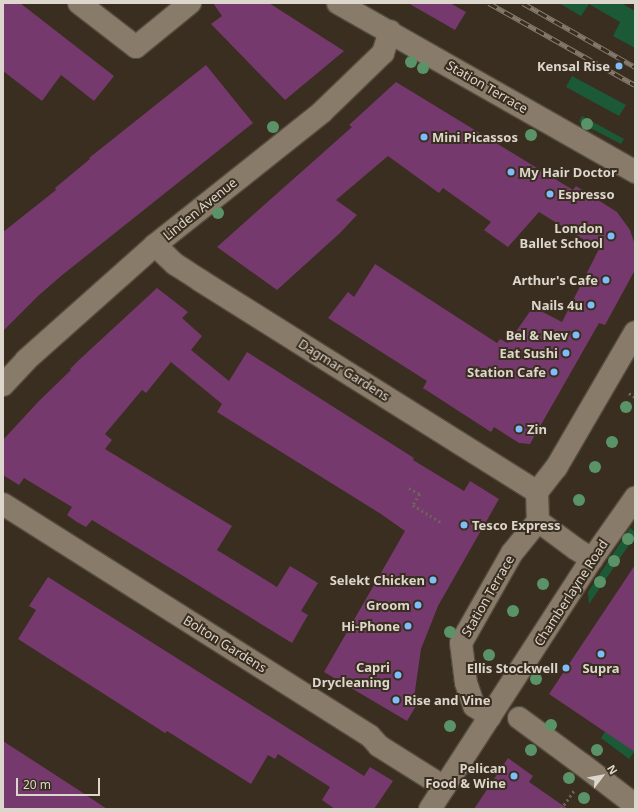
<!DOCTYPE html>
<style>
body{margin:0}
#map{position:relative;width:638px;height:812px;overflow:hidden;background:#392e1f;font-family:"Noto Sans",sans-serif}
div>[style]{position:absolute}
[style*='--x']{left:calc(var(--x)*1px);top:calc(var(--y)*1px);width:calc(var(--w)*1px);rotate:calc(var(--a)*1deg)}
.green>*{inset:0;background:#1c5a37}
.building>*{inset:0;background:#76396d}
.path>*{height:2.5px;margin-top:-1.25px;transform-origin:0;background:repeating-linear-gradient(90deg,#6e6456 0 2px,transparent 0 5px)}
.roads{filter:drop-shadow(1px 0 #554c3f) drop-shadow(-1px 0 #554c3f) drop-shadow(0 1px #554c3f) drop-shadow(0 -1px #554c3f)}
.pedestrian>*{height:22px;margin:-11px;padding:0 11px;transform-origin:11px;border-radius:11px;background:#887b6a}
.minor>*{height:22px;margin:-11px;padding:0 11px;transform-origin:11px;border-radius:11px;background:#887b6a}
.tertiary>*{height:22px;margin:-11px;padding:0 11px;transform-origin:11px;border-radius:11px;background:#887b6a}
.rail>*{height:4.5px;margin-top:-2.25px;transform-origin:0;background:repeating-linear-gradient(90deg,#392e1f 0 9px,#837a6d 0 18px);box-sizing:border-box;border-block:1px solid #837a6d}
.trees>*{width:12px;height:12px;margin:-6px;border-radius:50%;background:#5b9368}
.dots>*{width:11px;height:11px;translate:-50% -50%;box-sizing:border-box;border:2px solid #392e1f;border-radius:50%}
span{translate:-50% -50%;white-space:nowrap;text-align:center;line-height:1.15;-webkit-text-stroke:4px #392e1f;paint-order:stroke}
.poi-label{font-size:13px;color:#ddd6cc;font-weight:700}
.right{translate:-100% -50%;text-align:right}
.left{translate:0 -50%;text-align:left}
.street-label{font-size:13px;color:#ddd6cc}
.frame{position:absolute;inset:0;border:4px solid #ddd6cc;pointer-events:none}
.north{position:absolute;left:582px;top:756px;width:40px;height:40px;-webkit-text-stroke:3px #392e1f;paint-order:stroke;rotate:58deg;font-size:11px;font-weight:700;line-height:16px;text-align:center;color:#ddd6cc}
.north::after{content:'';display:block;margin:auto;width:14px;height:18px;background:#ddd6cc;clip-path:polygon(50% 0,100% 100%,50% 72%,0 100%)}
.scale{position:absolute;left:16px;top:778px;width:84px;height:18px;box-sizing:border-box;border:2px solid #ddd6cc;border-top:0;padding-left:5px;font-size:12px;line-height:14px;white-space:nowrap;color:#ddd6cc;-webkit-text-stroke:3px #392e1f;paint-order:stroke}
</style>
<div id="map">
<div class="green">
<i style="clip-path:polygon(559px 3px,621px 3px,635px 11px,635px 48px,613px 36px,620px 22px,589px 4px,581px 16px)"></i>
<i style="clip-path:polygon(572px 76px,626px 105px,619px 116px,566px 87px)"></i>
<i style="clip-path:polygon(582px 116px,624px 139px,621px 144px,579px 122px)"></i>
<i style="clip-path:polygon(630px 528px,635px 532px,635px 536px,589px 604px,588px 592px)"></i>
<i style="clip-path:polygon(620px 709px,635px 751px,629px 759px,601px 738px)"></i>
</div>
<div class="building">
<i style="clip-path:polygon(3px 3px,20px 3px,114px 76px,94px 101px,61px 75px,42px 101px,3px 71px)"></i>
<i style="clip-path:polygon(213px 3px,269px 3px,344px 51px,285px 100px,211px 24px,222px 16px)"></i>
<i style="clip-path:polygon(408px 3px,450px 3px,466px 12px,455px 30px)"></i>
<i style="clip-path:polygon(206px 65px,253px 123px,61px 276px,38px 296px,3px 331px,3px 232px,56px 190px,55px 188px,90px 159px,89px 158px)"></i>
<i style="clip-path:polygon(396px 82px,573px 190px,576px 186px,617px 212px,630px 230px,635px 245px,635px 270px,605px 325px,599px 323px,530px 444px,519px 443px,494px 427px,491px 432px,423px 388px,427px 381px,328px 318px,348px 292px,354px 297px,375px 264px,497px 343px,500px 339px,508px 343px,533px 307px,562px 322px,599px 249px,539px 212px,508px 247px,484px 230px,491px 222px,443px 188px,439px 193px,388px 156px,336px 200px,357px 215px,340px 233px,277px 290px,217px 247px,352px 127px,349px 125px)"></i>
<i style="clip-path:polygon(157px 288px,188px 312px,182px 318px,202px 336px,191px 350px,229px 381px,247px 352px,414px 458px,413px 460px,464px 491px,470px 481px,499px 499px,438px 606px,421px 649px,414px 698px,419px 701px,407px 721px,324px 672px,405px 531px,381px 514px,217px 412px,222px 404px,171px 362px,146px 393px,142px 390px,105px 434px,112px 440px,105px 449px,232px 526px,217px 550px,277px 587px,290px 566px,318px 583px,301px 611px,308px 615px,292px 643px,92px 520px,86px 527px,77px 522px,67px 515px,72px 507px,24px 478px,19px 485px,3px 475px,3px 440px,38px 402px,71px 370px,70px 369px,79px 360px)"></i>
<i style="clip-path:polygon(635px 565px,635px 752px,549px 694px)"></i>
<i style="clip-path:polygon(48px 577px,364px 776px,370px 767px,393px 781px,374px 809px,335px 809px,322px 800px,330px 787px,278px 754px,275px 759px,268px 755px,251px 784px,167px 731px,165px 733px,18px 639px,36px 610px,29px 606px)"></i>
<i style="clip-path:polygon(3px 741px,77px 789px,107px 809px,3px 809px)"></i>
<i style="clip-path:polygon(508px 758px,533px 776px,529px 782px,568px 809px,474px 809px)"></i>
</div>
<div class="path">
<i style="--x:629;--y:393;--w:7;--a:34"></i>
<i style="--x:409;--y:488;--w:13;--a:29"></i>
<i style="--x:420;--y:494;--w:13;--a:122"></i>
<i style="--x:413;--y:505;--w:34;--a:32"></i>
<i style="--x:561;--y:809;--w:24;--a:-55"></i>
</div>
<div class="roads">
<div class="pedestrian">
<i style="--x:519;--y:718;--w:79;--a:36.3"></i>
</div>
<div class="minor">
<i style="--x:79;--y:3;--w:72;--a:37.7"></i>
<i style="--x:136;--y:47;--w:70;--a:-39.2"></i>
<i style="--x:338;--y:3;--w:342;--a:29.6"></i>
<i style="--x:155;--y:245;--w:28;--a:44"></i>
<i style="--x:175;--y:264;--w:31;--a:33"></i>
<i style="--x:201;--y:281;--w:397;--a:32.1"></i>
<i style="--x:3;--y:385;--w:34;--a:-47"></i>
<i style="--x:26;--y:360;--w:173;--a:-41.7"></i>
<i style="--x:155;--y:245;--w:213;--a:-38.5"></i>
<i style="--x:322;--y:112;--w:85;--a:-44"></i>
<i style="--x:383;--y:53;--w:23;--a:-72"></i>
<i style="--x:3;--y:504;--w:434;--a:32.3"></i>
<i style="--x:370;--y:736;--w:13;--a:48"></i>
<i style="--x:379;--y:746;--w:77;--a:32.2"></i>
<i style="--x:538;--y:521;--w:47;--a:36.4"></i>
<i style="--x:576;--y:549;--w:19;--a:32"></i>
<i style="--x:490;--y:717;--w:19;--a:-145"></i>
<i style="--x:474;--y:706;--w:24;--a:-109"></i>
<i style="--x:466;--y:683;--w:40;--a:-97.1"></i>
<i style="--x:461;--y:643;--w:103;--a:-60.5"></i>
<i style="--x:512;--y:553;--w:41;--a:-50.9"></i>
<i style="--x:538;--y:521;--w:29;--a:-92"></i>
<i style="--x:537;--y:492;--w:31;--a:-52"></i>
<i style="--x:556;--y:468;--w:157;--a:-59.8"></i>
<i style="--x:583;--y:765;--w:66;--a:37.6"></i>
</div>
<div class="tertiary">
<i style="--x:430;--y:809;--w:298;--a:-57.1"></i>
<i style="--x:592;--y:559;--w:75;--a:-54.8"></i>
</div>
</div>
<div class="rail">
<i style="--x:489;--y:3;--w:167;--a:29.3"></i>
<i style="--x:523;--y:3;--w:129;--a:29.7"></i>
</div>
<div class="trees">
<i style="left:411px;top:62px"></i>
<i style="left:423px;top:68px"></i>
<i style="left:587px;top:124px"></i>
<i style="left:273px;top:127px"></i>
<i style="left:531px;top:135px"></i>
<i style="left:218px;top:213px"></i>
<i style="left:626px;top:407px"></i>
<i style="left:612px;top:442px"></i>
<i style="left:595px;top:467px"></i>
<i style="left:579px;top:500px"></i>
<i style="left:628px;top:539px"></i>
<i style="left:614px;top:561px"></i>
<i style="left:600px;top:582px"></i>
<i style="left:543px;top:584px"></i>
<i style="left:513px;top:611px"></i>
<i style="left:450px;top:632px"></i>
<i style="left:489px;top:655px"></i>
<i style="left:536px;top:679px"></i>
<i style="left:551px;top:725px"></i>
<i style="left:450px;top:726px"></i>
<i style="left:531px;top:750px"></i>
<i style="left:597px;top:750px"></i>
<i style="left:569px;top:778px"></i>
<i style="left:584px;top:798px"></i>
</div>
<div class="dots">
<i style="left:619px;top:66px;background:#7fbdfa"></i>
<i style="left:424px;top:137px;background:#7fbdfa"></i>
<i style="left:511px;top:172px;background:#7fbdfa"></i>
<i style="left:550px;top:194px;background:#7fbdfa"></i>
<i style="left:611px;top:236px;background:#7fbdfa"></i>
<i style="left:606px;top:280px;background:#7fbdfa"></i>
<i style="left:591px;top:305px;background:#7fbdfa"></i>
<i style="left:576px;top:335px;background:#7fbdfa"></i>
<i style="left:566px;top:353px;background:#7fbdfa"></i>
<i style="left:554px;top:372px;background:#7fbdfa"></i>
<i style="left:519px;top:429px;background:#7fbdfa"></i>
<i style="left:464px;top:525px;background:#7fbdfa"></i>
<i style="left:433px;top:580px;background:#7fbdfa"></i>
<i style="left:418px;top:605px;background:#7fbdfa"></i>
<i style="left:408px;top:626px;background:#7fbdfa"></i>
<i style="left:601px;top:654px;background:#7fbdfa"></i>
<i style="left:566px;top:668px;background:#7fbdfa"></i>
<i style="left:398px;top:675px;background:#7fbdfa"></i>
<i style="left:396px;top:700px;background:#7fbdfa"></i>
<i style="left:514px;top:776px;background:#7fbdfa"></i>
</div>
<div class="poi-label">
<span class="right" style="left:610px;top:66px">Kensal Rise</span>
<span class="left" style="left:432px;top:137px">Mini Picassos</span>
<span class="left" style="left:519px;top:172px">My Hair Doctor</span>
<span class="left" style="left:558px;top:194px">Espresso</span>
<span class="right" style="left:603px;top:236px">London<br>Ballet School</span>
<span class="right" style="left:598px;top:280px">Arthur's Cafe</span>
<span class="right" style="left:583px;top:305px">Nails 4u</span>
<span class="right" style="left:568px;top:335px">Bel &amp; Nev</span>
<span class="right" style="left:558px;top:353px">Eat Sushi</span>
<span class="right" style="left:546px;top:372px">Station Cafe</span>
<span class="left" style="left:527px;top:429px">Zin</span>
<span class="left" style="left:472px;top:525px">Tesco Express</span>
<span class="right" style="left:425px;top:580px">Selekt Chicken</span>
<span class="right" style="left:410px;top:605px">Groom</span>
<span class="right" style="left:400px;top:626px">Hi-Phone</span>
<span class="right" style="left:390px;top:675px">Capri<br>Drycleaning</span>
<span class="right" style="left:558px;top:668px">Ellis Stockwell</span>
<span style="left:601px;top:668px">Supra</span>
<span class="left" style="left:404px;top:700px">Rise and Vine</span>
<span class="right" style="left:506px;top:776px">Pelican<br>Food &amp; Wine</span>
</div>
<div class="street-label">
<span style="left:487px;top:87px;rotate:30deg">Station Terrace</span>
<span style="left:200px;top:209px;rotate:-39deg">Linden Avenue</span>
<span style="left:344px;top:370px;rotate:32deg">Dagmar Gardens</span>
<span style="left:571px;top:593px;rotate:-57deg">Chamberlayne Road</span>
<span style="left:488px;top:596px;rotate:-60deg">Station Terrace</span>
<span style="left:225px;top:644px;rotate:32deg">Bolton Gardens</span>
</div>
<div class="frame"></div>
<div class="north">N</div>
<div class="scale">20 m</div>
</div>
